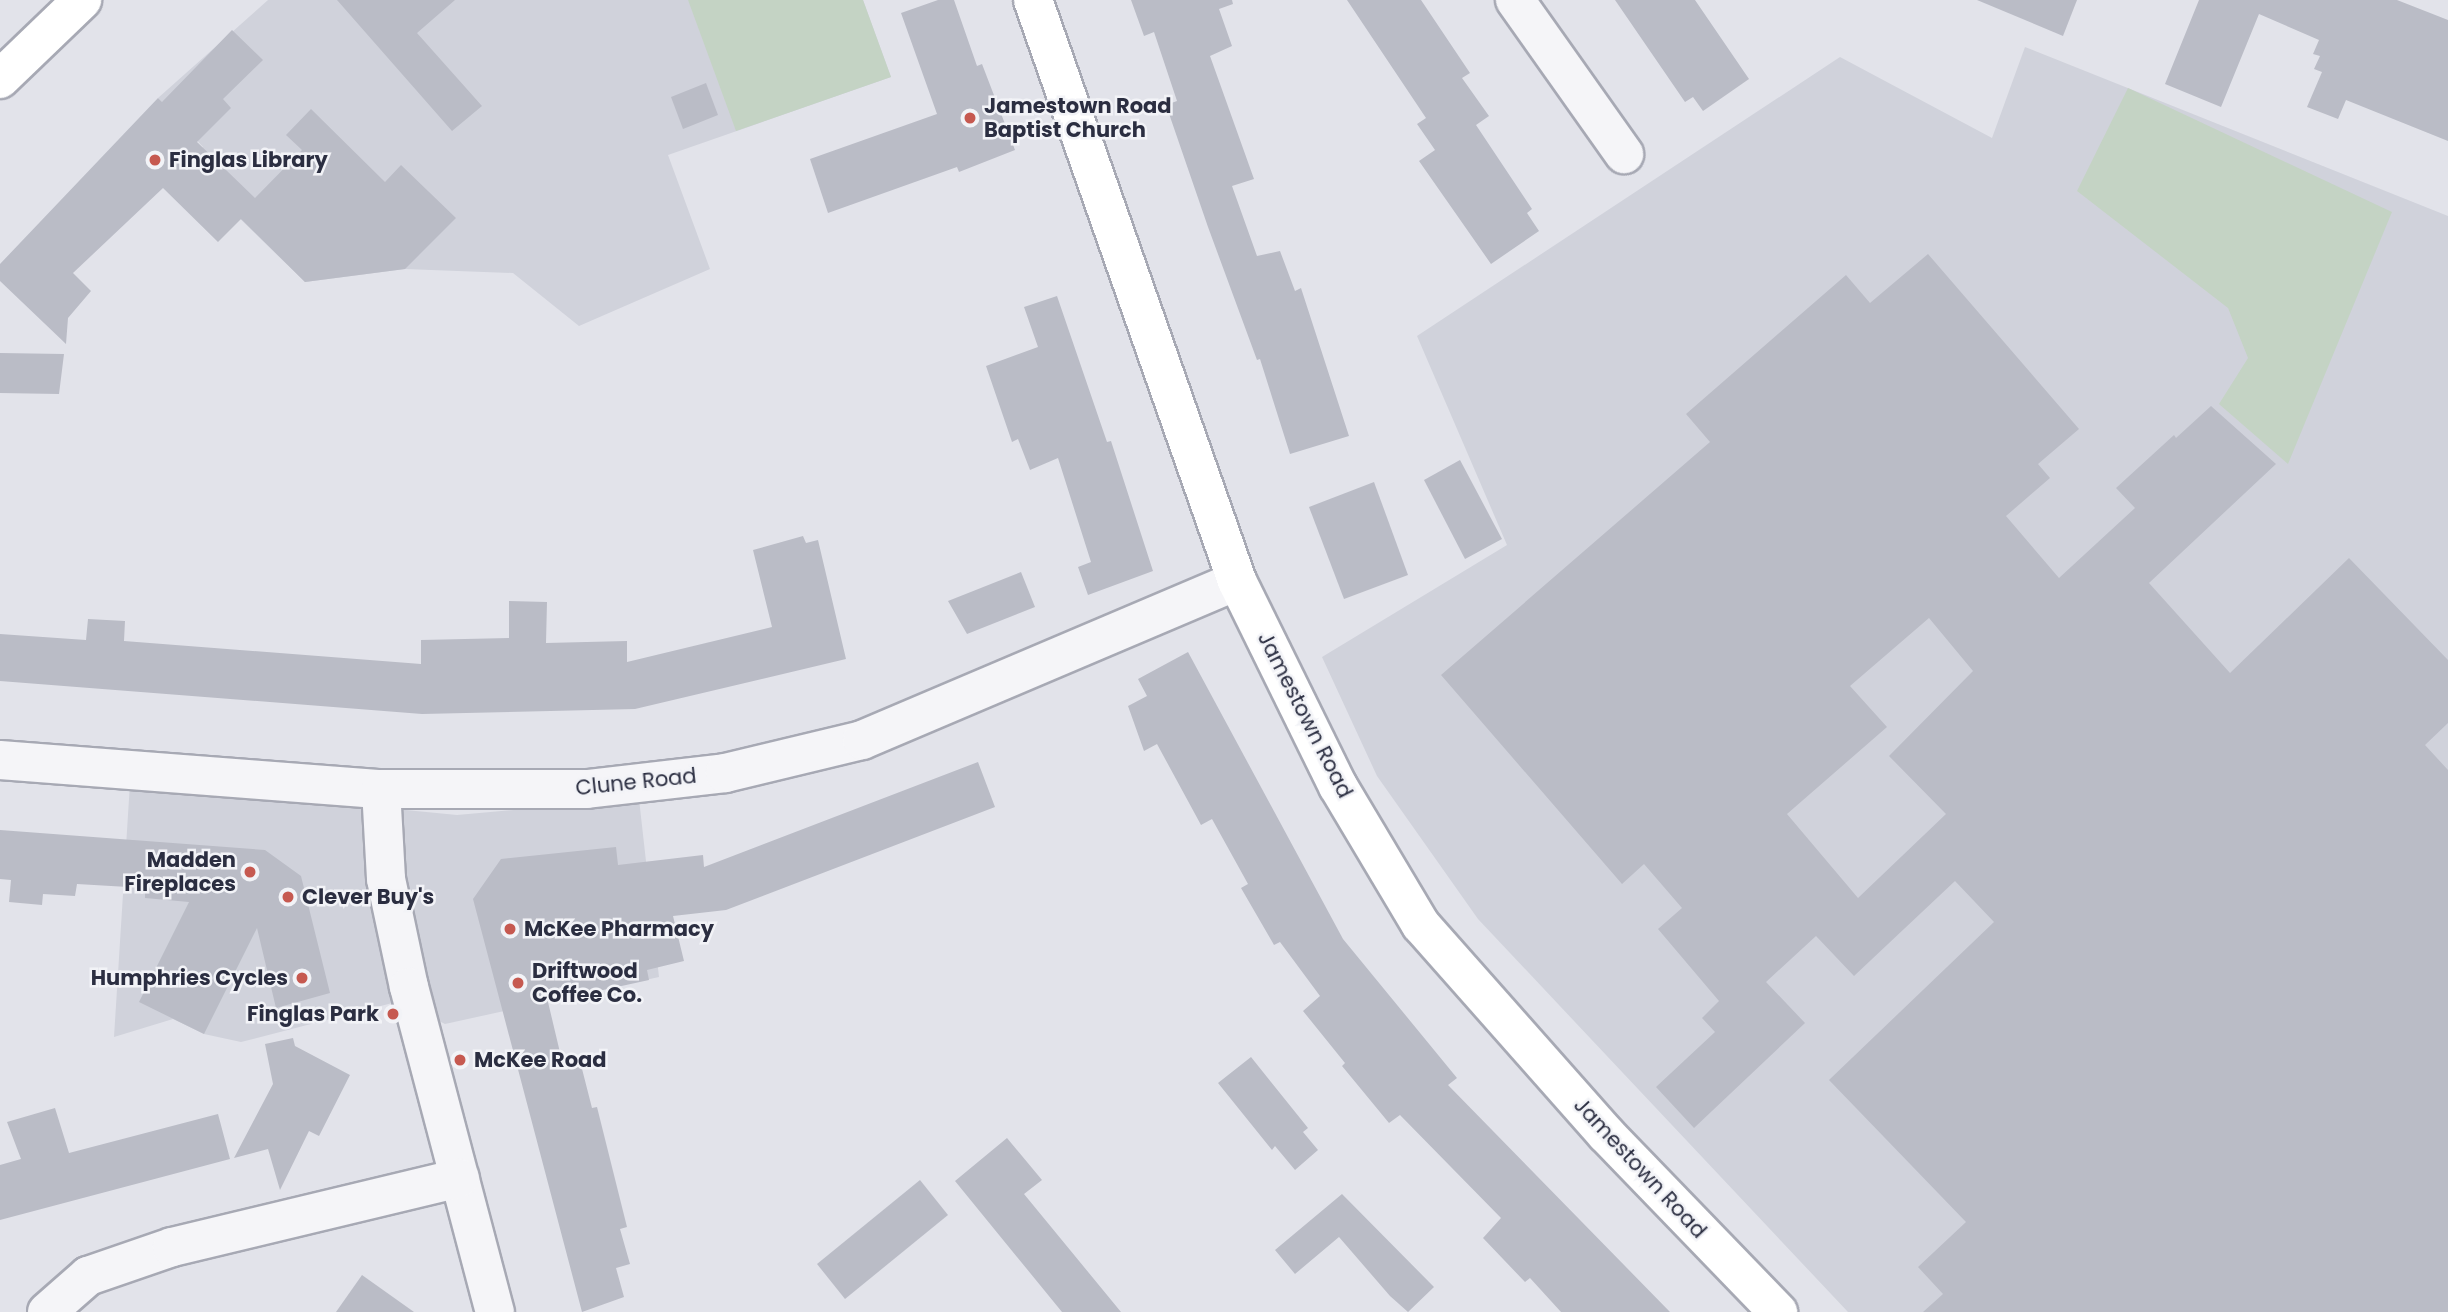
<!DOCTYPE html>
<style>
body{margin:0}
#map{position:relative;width:2448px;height:1312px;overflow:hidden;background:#e2e3ea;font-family:Poppins,sans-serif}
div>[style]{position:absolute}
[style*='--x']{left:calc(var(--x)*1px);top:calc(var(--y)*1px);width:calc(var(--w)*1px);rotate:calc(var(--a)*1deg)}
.built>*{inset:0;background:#d0d2db}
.green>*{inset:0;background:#c4d3c4}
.building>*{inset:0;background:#babcc6}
.roads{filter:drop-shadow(2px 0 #a7a9b4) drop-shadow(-2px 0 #a7a9b4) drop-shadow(0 2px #a7a9b4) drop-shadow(0 -2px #a7a9b4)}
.street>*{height:38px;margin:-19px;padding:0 19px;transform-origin:19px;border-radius:19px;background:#f5f5f8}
.secondary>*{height:38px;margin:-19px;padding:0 19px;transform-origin:19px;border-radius:19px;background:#fff}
.dots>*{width:19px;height:19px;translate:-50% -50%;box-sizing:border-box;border:4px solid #f2f3f7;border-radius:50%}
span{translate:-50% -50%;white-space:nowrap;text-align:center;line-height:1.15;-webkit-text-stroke:5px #f2f3f7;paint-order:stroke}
.poi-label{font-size:21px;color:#2b2e41;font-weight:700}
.left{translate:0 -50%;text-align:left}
.right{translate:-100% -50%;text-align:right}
.street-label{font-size:21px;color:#2b2e41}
</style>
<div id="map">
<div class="built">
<i style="clip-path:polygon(268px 0,863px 0,891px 77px,668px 155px,710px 269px,579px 326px,513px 273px,405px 269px,305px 282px,186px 166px,203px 147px,158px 98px)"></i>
<i style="clip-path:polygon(2025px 47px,2448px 216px,2448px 1312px,1848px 1312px,1478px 919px,1377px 776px,1322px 657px,1507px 545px,1417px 336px,1840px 57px,1992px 138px)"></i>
<i style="clip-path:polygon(130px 783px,457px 815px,639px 799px,659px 977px,445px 1024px,400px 1001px,241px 1042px,204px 1034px,173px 1019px,114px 1037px)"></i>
</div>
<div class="green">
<i style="clip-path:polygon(688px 0,863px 0,891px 77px,736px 131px)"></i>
<i style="clip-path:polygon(2128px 88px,2392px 212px,2288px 464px,2219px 404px,2248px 358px,2228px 308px,2077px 191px)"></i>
</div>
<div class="building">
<i style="clip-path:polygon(337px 0,455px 0,417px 33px,482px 106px,452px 131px)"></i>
<i style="clip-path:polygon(938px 0,954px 0,977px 66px,982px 64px,1015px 150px,959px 172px,957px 167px,828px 213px,810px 159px,937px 114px,901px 13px)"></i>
<i style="clip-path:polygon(1131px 0,1232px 0,1233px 4px,1219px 9px,1232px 46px,1210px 56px,1254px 179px,1232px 186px,1257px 256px,1280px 251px,1295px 291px,1301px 288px,1349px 436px,1290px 454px,1260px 359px,1257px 360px,1208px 227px,1166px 105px,1177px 101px,1154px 32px,1144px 36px)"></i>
<i style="clip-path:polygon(1347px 0,1421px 0,1470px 73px,1462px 78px,1489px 116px,1476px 125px,1532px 209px,1527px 213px,1539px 231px,1491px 264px,1419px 161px,1435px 150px,1417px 124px,1426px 118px)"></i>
<i style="clip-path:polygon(1615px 0,1695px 0,1749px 79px,1703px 111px,1693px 97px,1685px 102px)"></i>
<i style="clip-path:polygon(1977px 0,2077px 0,2063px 36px)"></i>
<i style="clip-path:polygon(2199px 0,2397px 0,2448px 20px,2448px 141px,2346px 100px,2338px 119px,2307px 107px,2322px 72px,2314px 69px,2320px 56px,2313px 54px,2319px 40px,2259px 14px,2221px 107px,2165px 84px)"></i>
<i style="clip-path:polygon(232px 30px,263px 60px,223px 99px,231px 108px,197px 142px,255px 198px,302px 150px,286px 135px,311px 109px,385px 182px,401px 165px,456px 218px,405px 269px,305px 282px,241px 219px,218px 242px,163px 188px,73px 273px,91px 291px,68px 318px,66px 344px,0 281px,0 264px,158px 98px,162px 102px)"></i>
<i style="clip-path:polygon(706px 83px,718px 115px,683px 129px,671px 97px)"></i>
<i style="clip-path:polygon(evenodd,1928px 254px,2079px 429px,2038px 464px,2050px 478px,2006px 516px,2059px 578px,2135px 508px,2116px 488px,2174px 435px,2176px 438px,2211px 406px,2276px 464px,2149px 583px,2230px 673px,2349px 558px,2448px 660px,2448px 723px,2425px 745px,2448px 770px,2448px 1312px,1923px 1312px,1943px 1294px,1918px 1267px,1966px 1222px,1829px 1080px,1994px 922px,1955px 881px,1854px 976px,1816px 936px,1766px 982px,1805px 1023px,1694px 1128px,1656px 1087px,1715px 1032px,1702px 1018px,1719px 1001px,1658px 929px,1682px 908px,1644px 864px,1622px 884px,1441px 675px,1710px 442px,1686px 414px,1846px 275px,1870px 303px,1928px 254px,1929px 618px,1973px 671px,1889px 756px,1946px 814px,1858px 898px,1787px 814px,1887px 727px,1850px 686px,1929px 618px)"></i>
<i style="clip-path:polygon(1057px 296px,1107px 442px,1111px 441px,1153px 571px,1088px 595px,1078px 567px,1091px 562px,1058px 458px,1030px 470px,1018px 439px,1012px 442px,986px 366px,1038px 347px,1024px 307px)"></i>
<i style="clip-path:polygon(0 353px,64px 354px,59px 394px,0 393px)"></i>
<i style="clip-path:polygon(1460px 460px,1502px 539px,1465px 559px,1424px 480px)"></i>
<i style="clip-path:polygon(1374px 482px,1408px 575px,1344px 599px,1309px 507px)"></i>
<i style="clip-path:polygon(803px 536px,806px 543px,818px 540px,846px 659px,635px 709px,422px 714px,0 681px,0 634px,86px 640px,88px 619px,125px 621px,124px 641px,421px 664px,421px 640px,509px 638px,509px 601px,547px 602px,546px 643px,627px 641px,627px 662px,772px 627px,753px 550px)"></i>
<i style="clip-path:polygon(1021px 572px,1035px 607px,967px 634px,948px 601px)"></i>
<i style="clip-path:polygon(1188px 652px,1343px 939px,1457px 1078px,1448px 1085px,1670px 1312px,1561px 1312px,1530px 1278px,1525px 1282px,1483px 1238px,1501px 1218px,1400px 1115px,1389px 1123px,1342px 1066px,1345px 1063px,1303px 1011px,1320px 996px,1280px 942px,1274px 945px,1241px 888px,1248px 884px,1212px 819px,1201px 825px,1157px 744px,1144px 751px,1128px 706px,1147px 696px,1138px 679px)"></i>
<i style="clip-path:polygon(978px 762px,995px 807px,726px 910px,673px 916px,684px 961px,647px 970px,649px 980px,548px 1002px,563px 1065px,580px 1061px,592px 1108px,597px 1107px,627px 1227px,620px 1229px,630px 1264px,616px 1268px,624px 1297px,582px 1312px,473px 899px,501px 859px,616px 847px,618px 865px,703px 855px,704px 867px)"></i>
<i style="clip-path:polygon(0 830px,265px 850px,301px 876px,330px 993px,276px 1008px,257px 928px,204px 1034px,139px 1002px,189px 902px,145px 898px,145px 888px,77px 884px,75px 896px,43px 894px,42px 905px,9px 902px,11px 880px,0 879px)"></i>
<i style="clip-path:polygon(293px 1038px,295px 1046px,350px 1075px,319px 1136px,309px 1131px,280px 1190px,268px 1149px,234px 1158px,273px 1084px,265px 1044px)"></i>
<i style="clip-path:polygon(1251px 1057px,1308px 1128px,1303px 1132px,1318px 1150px,1295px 1170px,1275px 1146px,1272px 1150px,1218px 1083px)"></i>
<i style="clip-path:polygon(55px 1108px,69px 1153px,218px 1114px,230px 1159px,0 1220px,0 1165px,21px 1159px,7px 1122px)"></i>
<i style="clip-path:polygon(1007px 1138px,1042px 1180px,1024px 1194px,1121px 1312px,1062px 1312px,955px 1181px)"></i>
<i style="clip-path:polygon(920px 1180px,948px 1215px,845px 1299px,817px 1264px)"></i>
<i style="clip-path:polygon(1342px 1194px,1434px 1287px,1408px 1312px,1390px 1296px,1339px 1237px,1295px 1274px,1275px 1250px)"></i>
<i style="clip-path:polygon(362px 1275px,414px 1312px,336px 1312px)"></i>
</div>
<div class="roads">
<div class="street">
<i style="--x:1515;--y:0;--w:189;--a:54.7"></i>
<i style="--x:0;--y:760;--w:382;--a:4.4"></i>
<i style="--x:381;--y:789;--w:206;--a:0"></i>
<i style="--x:587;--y:789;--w:139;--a:-6.6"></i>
<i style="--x:725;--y:773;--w:141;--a:-13.5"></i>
<i style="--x:862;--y:740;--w:407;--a:-23"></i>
<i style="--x:381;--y:789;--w:90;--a:86.8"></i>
<i style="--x:386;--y:879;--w:110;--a:78"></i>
<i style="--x:409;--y:987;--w:336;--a:75.2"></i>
<i style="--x:47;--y:1312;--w:55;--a:-41.3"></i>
<i style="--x:88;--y:1276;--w:89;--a:-19"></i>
<i style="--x:172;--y:1247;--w:296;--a:-13.5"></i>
</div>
<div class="secondary">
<i style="--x:1033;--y:0;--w:616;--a:70.65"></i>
<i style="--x:1237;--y:581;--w:229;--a:63.8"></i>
<i style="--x:1338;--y:786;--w:162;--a:59.2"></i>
<i style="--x:1421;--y:925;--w:279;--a:48.5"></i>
<i style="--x:1606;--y:1134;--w:248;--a:46"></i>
<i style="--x:0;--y:79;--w:114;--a:-43.9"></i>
</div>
</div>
<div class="dots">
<i style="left:970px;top:118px;background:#c65950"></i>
<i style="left:155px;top:160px;background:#c65950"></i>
<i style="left:250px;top:872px;background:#c65950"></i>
<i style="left:288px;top:897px;background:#c65950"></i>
<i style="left:510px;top:929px;background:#c65950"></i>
<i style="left:302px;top:978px;background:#c65950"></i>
<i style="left:518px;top:983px;background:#c65950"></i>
<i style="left:393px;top:1014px;background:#c65950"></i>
<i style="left:460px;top:1060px;background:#c65950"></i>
</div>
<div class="poi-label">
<span class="left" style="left:984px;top:118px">Jamestown Road<br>Baptist Church</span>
<span class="left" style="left:169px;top:160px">Finglas Library</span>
<span class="right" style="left:236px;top:872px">Madden<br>Fireplaces</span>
<span class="left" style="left:302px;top:897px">Clever Buy's</span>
<span class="left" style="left:524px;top:929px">McKee Pharmacy</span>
<span class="left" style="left:532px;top:983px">Driftwood<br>Coffee Co.</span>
<span class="right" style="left:288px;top:978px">Humphries Cycles</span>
<span class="right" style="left:379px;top:1014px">Finglas Park</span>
<span class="left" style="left:474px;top:1060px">McKee Road</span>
</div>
<div class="street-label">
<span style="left:1305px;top:715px;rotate:63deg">Jamestown Road</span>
<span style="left:636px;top:782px;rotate:-6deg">Clune Road</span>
<span style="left:1640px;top:1168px;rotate:47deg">Jamestown Road</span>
</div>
</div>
